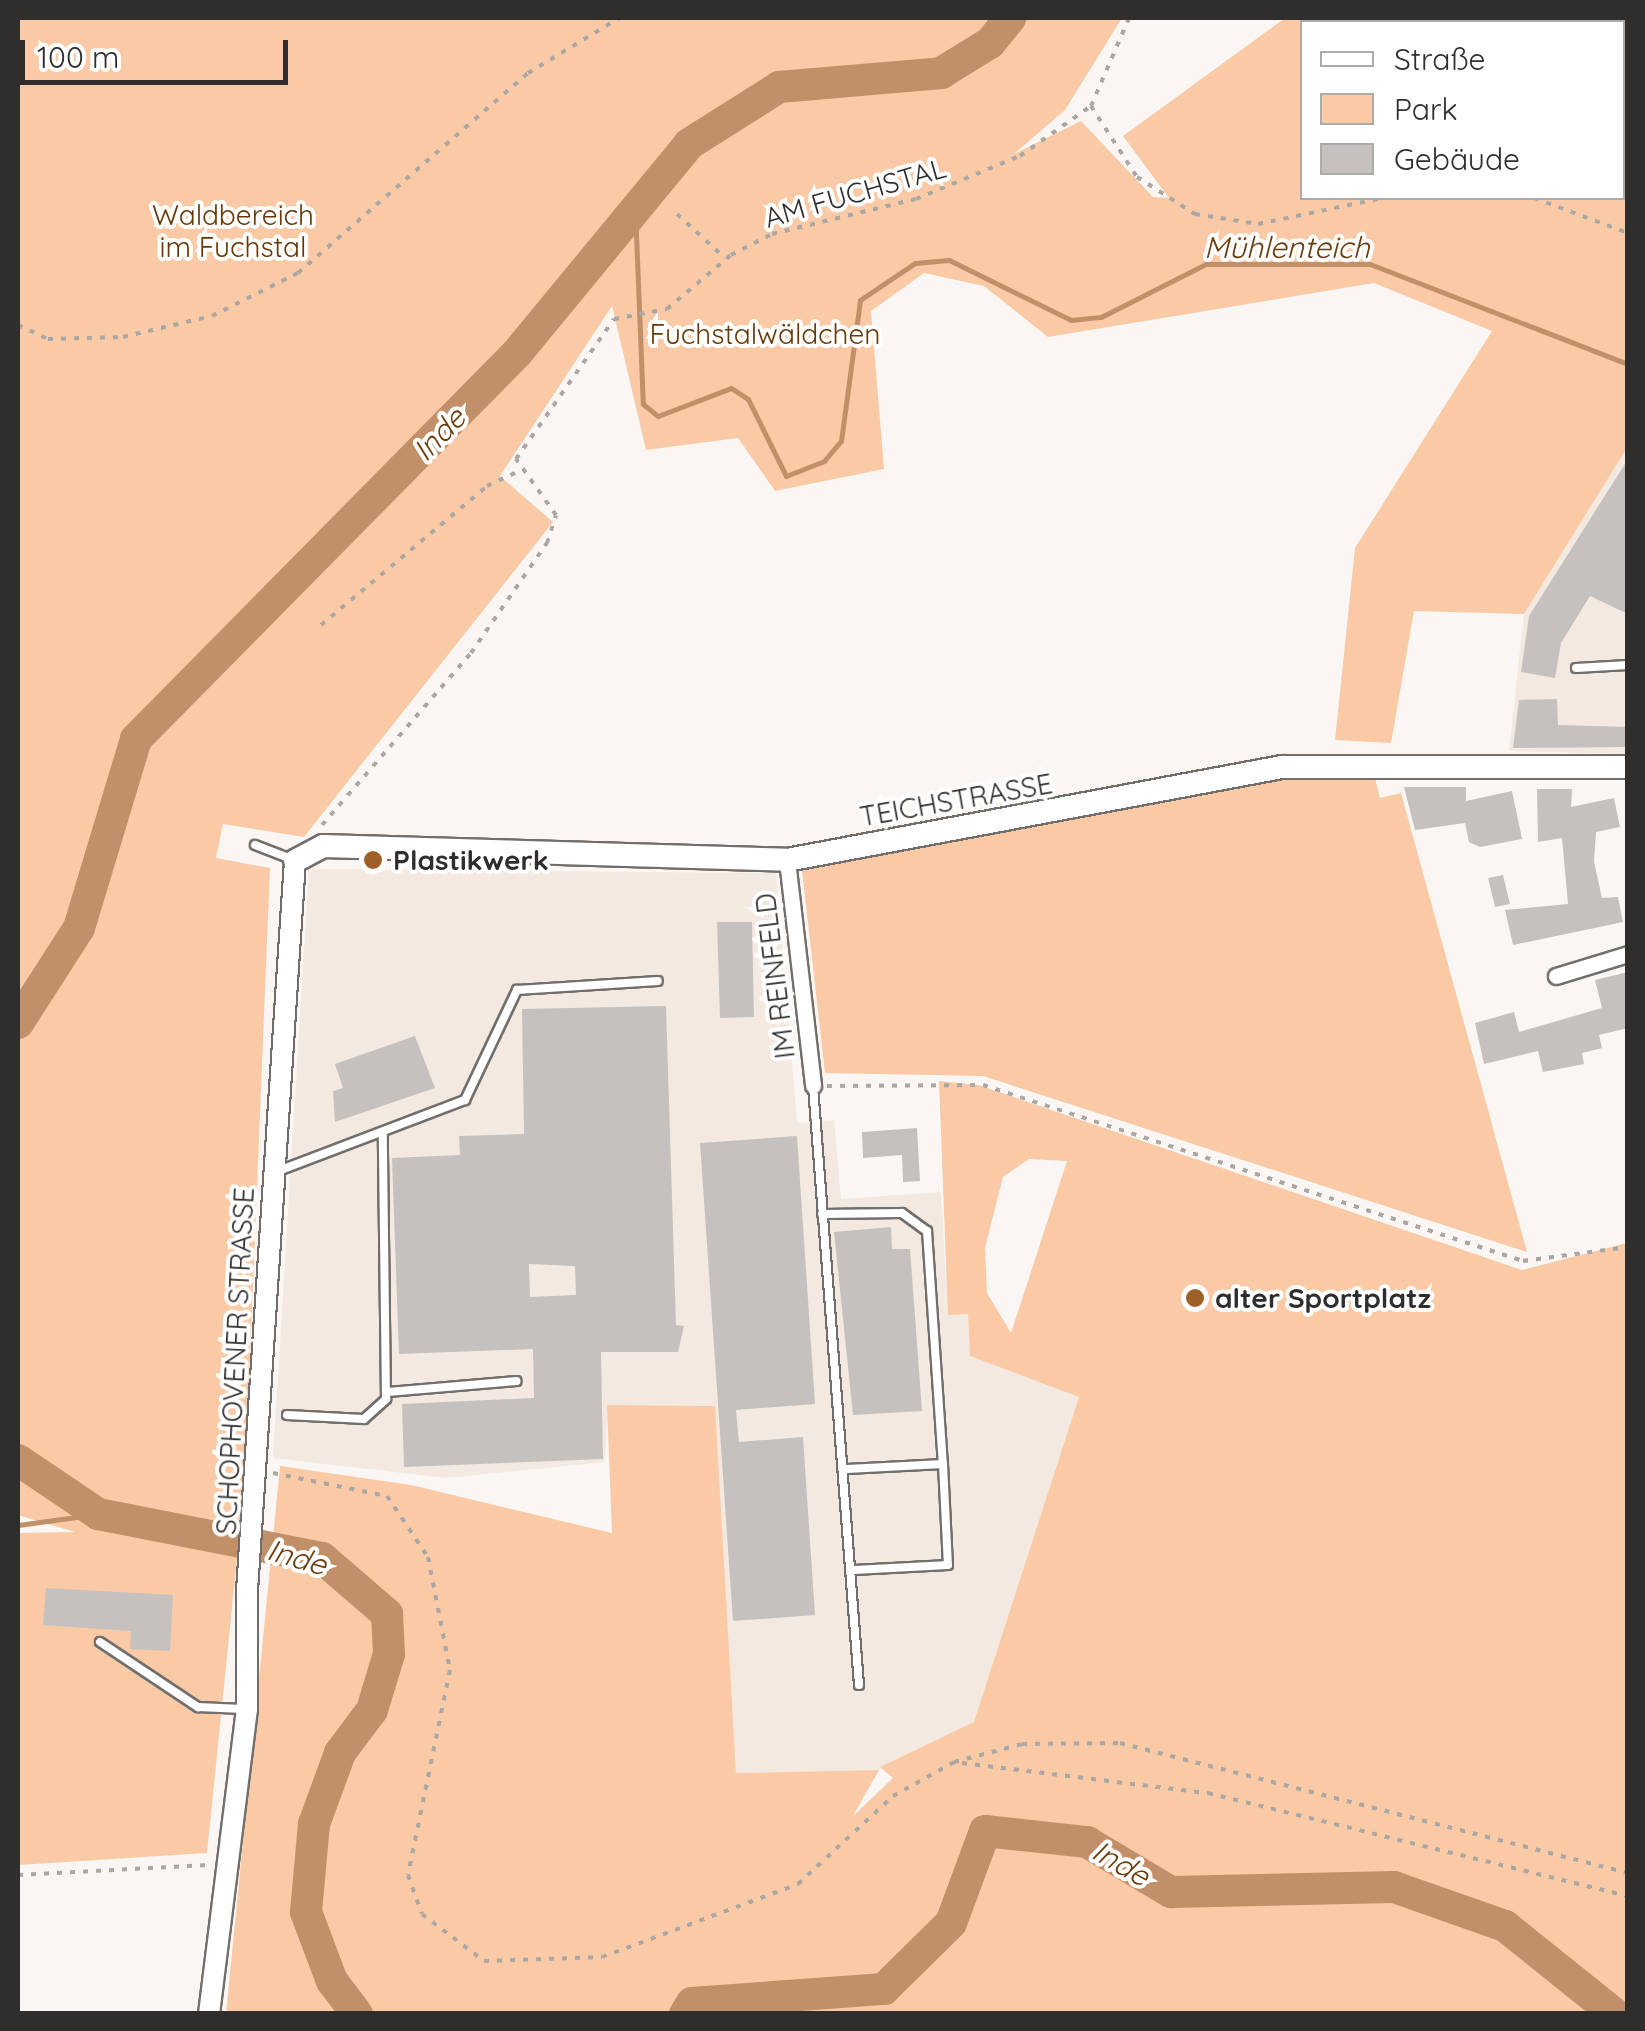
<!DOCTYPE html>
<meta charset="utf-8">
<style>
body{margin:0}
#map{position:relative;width:1645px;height:2031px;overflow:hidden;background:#faf6f3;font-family:Quicksand,sans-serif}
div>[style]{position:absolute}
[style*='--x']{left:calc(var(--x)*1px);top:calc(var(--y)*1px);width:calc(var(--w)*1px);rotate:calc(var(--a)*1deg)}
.built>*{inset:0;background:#f4e9e0}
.green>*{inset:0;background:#f9caa5}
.stream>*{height:5px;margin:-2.5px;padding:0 2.5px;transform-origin:2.5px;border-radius:2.5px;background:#c19069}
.river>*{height:32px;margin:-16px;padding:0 16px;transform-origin:16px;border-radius:16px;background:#c19069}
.building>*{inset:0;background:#c5c1be}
.path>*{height:4px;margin-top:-2px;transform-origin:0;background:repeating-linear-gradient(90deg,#aaa7a5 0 5px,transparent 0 13px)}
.roads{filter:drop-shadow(2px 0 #716e6b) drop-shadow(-2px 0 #716e6b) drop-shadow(0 2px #716e6b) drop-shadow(0 -2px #716e6b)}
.service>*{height:8px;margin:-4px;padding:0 4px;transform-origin:4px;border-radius:4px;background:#fff}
.minor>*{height:15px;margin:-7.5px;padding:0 7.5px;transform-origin:7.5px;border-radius:7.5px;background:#fff}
.tertiary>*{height:20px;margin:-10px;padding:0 10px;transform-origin:10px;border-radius:10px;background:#fff}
.secondary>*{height:22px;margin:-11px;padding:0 11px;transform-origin:11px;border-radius:11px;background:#fff}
.dots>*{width:28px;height:28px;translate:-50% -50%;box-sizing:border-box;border:5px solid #fff;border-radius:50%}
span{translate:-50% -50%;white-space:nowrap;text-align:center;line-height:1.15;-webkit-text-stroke:8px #fff;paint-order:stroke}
.street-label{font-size:28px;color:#302e2d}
.park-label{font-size:28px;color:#673806}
.poi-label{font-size:28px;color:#302e2d;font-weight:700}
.left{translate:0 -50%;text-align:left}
.water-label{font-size:30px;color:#6b3c0c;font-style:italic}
.frame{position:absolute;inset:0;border:20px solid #302e2d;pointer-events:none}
.legend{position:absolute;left:1300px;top:20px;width:325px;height:180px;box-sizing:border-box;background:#fff;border:2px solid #acabab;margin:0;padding:12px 18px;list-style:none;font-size:30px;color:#302e2d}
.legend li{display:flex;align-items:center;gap:20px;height:50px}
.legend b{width:50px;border:2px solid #acabab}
.scale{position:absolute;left:20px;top:40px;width:268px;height:45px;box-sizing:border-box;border:5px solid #302e2d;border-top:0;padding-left:12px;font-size:30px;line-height:35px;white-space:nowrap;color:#302e2d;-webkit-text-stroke:8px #fff;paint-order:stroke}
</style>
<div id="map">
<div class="built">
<i style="clip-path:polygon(1627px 448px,1627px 754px,1509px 751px,1524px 614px)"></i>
<i style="clip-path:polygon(309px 869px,776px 873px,797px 1123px,834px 1120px,841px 1199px,941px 1192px,948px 1314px,968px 1314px,970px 1356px,1079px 1396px,982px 1721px,879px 1770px,736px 1773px,714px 1406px,608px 1405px,605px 1462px,446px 1478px,273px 1458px)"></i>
</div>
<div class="green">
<i style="clip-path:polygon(evenodd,18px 18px,1122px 18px,1065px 110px,1014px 154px,1081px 121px,1153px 197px,1169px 198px,1123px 136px,1285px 18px,1628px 18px,1627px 448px,1524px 614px,1414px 611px,1391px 743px,1335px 740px,1355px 548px,1492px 331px,1374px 283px,1048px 337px,984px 286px,924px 273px,871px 311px,884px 469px,775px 491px,738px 438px,646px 450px,612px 306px,500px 476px,553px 522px,304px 837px,223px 824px,216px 858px,270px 868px,245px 1480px,207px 1853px,18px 1865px,18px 1533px,75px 1532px,18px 1515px,18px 18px,1302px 22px,1622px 22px,1622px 198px,1302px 198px,1302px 22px)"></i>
<i style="clip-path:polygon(1374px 774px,1380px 798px,1401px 793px,1527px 1252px,983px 1076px,825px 1073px,802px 870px,1303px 776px)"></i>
<i style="clip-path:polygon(evenodd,939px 1081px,978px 1085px,1522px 1270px,1627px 1243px,1627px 2013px,226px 2014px,280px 1466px,411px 1485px,612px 1533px,607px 1405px,715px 1406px,736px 1773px,879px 1770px,853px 1816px,893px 1778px,880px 1767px,974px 1722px,1079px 1397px,970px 1356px,968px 1314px,948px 1315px,939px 1081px,1029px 1159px,1067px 1161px,1011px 1333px,987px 1293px,985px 1248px,1003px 1177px,1029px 1159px)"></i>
</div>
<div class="stream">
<i style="--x:635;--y:209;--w:195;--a:87.7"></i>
<i style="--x:643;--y:404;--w:19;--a:39"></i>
<i style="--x:658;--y:416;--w:78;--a:-21"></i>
<i style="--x:731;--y:388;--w:20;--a:33"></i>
<i style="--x:748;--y:399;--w:86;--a:63.7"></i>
<i style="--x:786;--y:476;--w:41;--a:-21.5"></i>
<i style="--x:824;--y:461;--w:26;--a:-50"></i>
<i style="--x:841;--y:441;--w:142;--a:-82.3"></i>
<i style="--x:860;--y:300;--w:66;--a:-33.9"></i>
<i style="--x:915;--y:263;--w:34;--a:-5"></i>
<i style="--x:949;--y:260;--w:136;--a:26.2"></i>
<i style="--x:1071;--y:320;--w:30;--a:-6"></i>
<i style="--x:1101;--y:317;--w:118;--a:-26.8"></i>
<i style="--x:1206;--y:264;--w:164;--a:0"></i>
<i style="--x:1370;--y:264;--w:277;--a:21.2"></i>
<i style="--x:18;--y:1525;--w:81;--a:-7.8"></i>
</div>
<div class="river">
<i style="--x:18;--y:1023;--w:113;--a:-57.3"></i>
<i style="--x:79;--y:928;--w:197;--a:-73.2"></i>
<i style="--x:136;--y:739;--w:542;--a:-45.37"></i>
<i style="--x:517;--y:353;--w:271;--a:-50.5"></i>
<i style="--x:689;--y:144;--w:107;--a:-32.3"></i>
<i style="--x:779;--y:87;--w:163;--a:-4.9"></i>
<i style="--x:941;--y:73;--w:57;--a:-31.5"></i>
<i style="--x:990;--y:43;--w:32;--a:-51"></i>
<i style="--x:18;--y:1460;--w:97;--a:34"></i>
<i style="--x:98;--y:1514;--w:228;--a:11.1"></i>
<i style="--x:322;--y:1558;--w:86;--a:40.7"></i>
<i style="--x:387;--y:1614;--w:40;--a:87.1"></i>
<i style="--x:389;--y:1654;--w:59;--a:106.9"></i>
<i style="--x:372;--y:1710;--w:54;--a:126.7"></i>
<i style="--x:340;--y:1753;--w:76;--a:110.1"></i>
<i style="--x:314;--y:1824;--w:88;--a:95.2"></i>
<i style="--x:306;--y:1912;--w:74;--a:69.4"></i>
<i style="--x:332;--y:1981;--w:41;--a:52.9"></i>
<i style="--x:685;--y:2014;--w:13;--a:-58"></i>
<i style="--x:692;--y:2003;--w:193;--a:-4.2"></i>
<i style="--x:884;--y:1989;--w:94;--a:-44.6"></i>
<i style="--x:951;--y:1923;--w:98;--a:-69.7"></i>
<i style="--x:985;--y:1831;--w:103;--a:6.2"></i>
<i style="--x:1087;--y:1842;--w:98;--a:30.8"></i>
<i style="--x:1171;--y:1892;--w:223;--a:-1.3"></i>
<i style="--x:1394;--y:1887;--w:118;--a:19.4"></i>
<i style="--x:1505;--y:1926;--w:141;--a:38.7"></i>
</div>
<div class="building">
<i style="clip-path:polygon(1628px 459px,1628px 614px,1590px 596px,1561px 643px,1555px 678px,1521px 672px,1529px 616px)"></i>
<i style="clip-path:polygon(1557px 699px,1558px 725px,1628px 727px,1628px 747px,1513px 748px,1519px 700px)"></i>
<i style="clip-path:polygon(1404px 787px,1466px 787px,1466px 801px,1512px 791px,1522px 839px,1480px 847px,1469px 842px,1465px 823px,1415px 830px)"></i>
<i style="clip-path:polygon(1537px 789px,1572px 789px,1571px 807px,1614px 798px,1620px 827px,1596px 832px,1594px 862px,1602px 898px,1618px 897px,1623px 922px,1513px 945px,1505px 910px,1568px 904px,1562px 838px,1538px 842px)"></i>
<i style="clip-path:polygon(1503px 875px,1510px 904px,1495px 907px,1488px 878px)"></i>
<i style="clip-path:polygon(717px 922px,752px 922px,754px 1017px,720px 1018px)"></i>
<i style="clip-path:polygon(1628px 972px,1628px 1028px,1599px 1035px,1602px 1048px,1582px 1053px,1584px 1064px,1543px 1072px,1538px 1051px,1484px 1064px,1475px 1023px,1514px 1012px,1519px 1032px,1602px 1008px,1595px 980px)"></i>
<i style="clip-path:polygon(evenodd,666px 1006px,676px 1325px,684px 1326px,678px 1352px,601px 1352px,603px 1459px,404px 1467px,402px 1404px,534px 1398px,533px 1349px,399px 1354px,392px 1158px,460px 1155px,459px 1136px,524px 1134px,522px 1009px,666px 1006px,529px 1264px,575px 1266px,576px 1295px,530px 1297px,529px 1264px)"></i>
<i style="clip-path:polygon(415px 1036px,435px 1088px,335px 1122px,333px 1091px,343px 1088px,335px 1064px)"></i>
<i style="clip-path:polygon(917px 1128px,920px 1181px,903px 1182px,902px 1155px,863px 1158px,862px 1132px)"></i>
<i style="clip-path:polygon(797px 1136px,815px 1404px,736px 1410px,739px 1442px,803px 1437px,815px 1615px,733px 1621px,700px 1143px)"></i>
<i style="clip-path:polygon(891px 1227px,892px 1249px,910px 1249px,922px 1411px,853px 1415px,834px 1232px)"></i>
<i style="clip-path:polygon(46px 1588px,173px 1595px,170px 1651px,130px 1649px,131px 1631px,43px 1625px)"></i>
</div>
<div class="path">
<i style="--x:1091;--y:106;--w:85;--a:57.1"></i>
<i style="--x:1137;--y:177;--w:69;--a:32.5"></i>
<i style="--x:1195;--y:214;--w:64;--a:9"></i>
<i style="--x:1258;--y:224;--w:127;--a:-11.8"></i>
<i style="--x:1534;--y:198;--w:100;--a:20.4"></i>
<i style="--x:677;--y:214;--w:65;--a:42.5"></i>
<i style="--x:18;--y:325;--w:33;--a:25"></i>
<i style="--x:48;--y:339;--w:75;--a:-1.5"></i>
<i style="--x:123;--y:337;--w:91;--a:-13.3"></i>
<i style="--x:212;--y:316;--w:96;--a:-26.6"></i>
<i style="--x:298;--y:273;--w:305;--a:-41"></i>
<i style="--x:528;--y:73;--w:106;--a:-31.1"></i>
<i style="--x:321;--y:625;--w:217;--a:-39.9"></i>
<i style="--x:487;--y:486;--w:33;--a:-25"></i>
<i style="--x:322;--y:825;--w:228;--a:-49.1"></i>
<i style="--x:471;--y:653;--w:134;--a:-55.4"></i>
<i style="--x:547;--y:543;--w:29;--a:-72"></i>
<i style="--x:556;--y:515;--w:69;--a:-125.5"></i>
<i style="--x:516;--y:459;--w:171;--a:-55"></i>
<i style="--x:614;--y:319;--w:54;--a:-10.7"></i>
<i style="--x:667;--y:309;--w:84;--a:-40.2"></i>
<i style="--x:731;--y:255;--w:46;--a:-27.1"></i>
<i style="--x:772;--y:234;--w:148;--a:-13.7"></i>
<i style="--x:916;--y:199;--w:113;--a:-22.5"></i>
<i style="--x:1020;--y:156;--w:87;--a:-35.2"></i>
<i style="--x:1091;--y:106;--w:96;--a:-66.6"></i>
<i style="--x:827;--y:1086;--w:156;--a:-0.4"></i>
<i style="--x:983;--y:1085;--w:568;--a:18.05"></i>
<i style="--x:1523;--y:1261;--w:106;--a:-7.6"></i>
<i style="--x:273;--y:1473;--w:116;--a:11.4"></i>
<i style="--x:387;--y:1496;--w:73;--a:56.1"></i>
<i style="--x:428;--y:1557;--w:115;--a:79"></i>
<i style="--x:450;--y:1670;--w:209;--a:101.6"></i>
<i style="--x:408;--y:1875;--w:41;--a:70.3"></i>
<i style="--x:422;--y:1914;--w:78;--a:37.2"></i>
<i style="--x:484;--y:1961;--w:118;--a:-1.9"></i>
<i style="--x:602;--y:1957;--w:209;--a:-20.4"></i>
<i style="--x:798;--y:1884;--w:129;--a:-42.8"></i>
<i style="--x:893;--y:1796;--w:70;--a:-29.1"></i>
<i style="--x:954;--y:1762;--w:70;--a:-14.8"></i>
<i style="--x:1022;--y:1744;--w:98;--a:-0.6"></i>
<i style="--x:1120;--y:1743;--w:524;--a:14.35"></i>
<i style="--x:962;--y:1763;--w:248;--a:7"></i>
<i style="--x:1208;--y:1793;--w:432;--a:13.8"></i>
<i style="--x:18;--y:1875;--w:190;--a:-3"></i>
</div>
<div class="roads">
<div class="service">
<i style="--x:1576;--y:668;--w:52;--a:-3.3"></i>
<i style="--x:255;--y:845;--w:39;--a:21"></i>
<i style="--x:813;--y:1086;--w:601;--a:85.61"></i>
<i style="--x:278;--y:1171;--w:200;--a:-20.8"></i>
<i style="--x:465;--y:1100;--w:122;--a:-64.7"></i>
<i style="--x:517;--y:990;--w:141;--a:-3.7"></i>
<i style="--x:822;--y:1214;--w:80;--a:-0.7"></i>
<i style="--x:902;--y:1213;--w:31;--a:36"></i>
<i style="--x:927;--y:1231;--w:234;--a:86.1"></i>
<i style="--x:388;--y:1392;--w:129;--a:-4.9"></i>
<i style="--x:287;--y:1415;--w:77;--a:3"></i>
<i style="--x:364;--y:1419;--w:30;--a:-42"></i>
<i style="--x:386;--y:1399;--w:264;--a:-90.7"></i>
<i style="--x:847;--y:1469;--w:96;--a:-3"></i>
<i style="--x:943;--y:1464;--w:101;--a:87.2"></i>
<i style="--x:948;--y:1565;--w:94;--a:177"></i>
<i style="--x:100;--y:1642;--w:118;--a:33.6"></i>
<i style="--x:198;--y:1707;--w:45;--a:2.5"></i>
</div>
<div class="minor">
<i style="--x:787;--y:860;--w:227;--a:83.4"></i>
<i style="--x:1556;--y:976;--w:75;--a:-17"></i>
</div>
<div class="tertiary">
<i style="--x:209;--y:2014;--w:307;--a:-82.9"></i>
<i style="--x:247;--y:1709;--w:118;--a:-90"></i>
<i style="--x:247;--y:1591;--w:732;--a:-86.24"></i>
</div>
<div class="secondary">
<i style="--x:295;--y:861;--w:32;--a:-28"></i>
<i style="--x:323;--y:846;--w:464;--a:1.7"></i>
<i style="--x:787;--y:860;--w:504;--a:-10.64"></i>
<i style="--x:1282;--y:767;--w:346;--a:0"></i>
</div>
</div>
<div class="dots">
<i style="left:373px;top:860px;background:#9e6026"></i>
<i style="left:1195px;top:1298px;background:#9e6026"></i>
</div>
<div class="street-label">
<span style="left:855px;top:193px;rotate:-16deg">AM FUCHSTAL</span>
<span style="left:956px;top:800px;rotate:-10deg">TEICHSTRASSE</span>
<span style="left:775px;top:976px;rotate:-97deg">IM REINFELD</span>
<span style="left:235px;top:1361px;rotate:-87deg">SCHOPHOVENER STRASSE</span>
</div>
<div class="park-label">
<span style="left:233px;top:231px">Waldbereich<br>im Fuchstal</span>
<span style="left:765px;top:334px">Fuchstalwäldchen</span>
</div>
<div class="poi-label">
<span class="left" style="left:393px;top:860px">Plastikwerk</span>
<span class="left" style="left:1215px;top:1298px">alter Sportplatz</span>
</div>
<div class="water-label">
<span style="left:1287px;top:247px">Mühlenteich</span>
<span style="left:439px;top:434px;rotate:-46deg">Inde</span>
<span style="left:297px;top:1557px;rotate:16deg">Inde</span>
<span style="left:1121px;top:1863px;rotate:30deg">Inde</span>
</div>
<div class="frame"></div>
<ul class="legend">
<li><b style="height:12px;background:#fff"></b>Straße</li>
<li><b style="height:28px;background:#f9caa5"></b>Park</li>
<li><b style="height:28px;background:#c5c1be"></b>Gebäude</li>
</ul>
<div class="scale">100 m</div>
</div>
